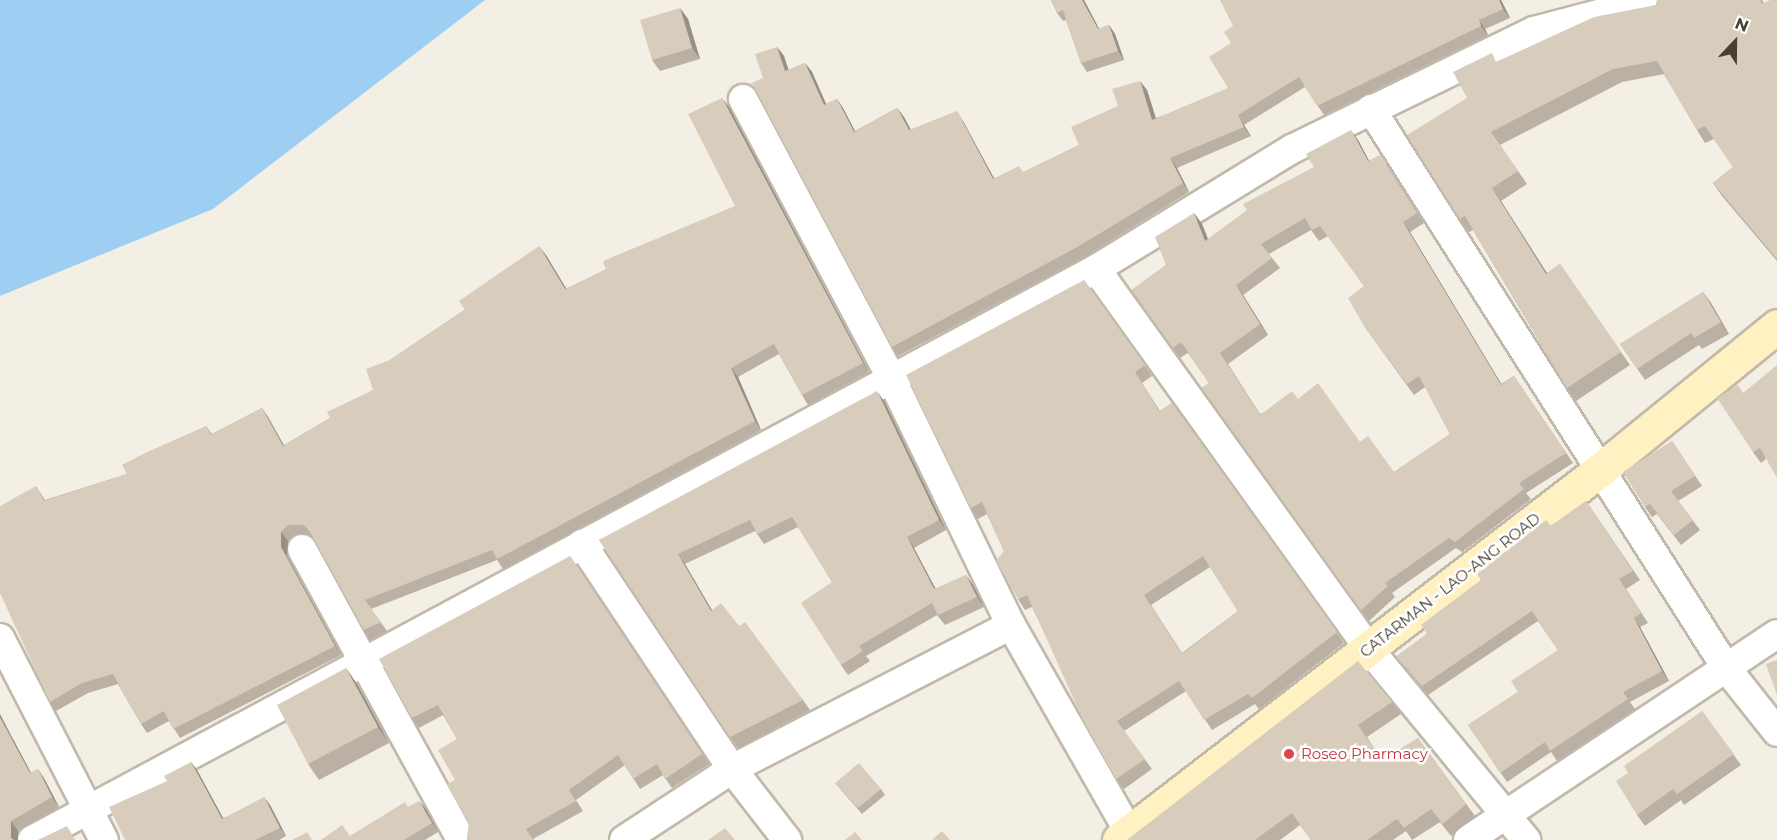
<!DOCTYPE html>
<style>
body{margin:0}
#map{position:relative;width:1777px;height:840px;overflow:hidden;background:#f3efe5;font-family:Montserrat,sans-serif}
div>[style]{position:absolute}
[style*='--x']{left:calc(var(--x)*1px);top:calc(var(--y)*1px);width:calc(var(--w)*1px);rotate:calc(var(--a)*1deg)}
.water>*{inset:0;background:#9ecff2}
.roads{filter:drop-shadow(2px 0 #c1b9aa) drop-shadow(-2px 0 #c1b9aa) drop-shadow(0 2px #c1b9aa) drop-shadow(0 -2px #c1b9aa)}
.street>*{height:28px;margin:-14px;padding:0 14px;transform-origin:14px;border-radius:14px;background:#fff}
.secondary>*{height:33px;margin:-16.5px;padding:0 16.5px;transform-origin:16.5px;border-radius:16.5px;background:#fff1c2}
.wall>*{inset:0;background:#bab0a3}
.shaded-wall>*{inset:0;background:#979084}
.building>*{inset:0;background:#d8cdbd}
.dots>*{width:16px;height:16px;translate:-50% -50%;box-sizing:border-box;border:3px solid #fff;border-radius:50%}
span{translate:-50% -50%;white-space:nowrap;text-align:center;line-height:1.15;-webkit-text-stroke:5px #fff;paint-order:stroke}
.street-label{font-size:15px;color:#453f34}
.health-label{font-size:15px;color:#be3a42}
.left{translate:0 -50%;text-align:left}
.north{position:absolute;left:1705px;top:12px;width:60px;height:60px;-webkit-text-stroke:4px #fff;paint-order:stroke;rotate:22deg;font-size:16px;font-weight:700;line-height:24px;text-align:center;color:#453f34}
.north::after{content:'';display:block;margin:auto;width:21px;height:27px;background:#453f34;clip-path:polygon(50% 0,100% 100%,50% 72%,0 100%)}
</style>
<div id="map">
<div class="water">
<i style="clip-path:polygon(0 0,485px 0,213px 209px,0 296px)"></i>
</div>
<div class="roads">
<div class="street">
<i style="--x:743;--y:99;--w:314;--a:62"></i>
<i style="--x:890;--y:376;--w:277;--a:64.1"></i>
<i style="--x:1011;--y:625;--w:238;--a:60.3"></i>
<i style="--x:1371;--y:109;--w:664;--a:57.56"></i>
<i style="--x:1727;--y:669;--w:80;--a:51.6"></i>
<i style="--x:1096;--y:269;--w:467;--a:54.3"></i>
<i style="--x:1368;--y:648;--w:249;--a:50.5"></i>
<i style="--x:582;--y:544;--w:270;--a:56.3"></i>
<i style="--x:732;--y:769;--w:90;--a:52.2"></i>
<i style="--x:302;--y:549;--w:332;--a:61.3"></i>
<i style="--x:0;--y:638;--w:227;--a:62.8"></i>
<i style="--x:32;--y:840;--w:1208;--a:-28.22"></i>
<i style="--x:1096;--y:269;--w:230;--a:-31.5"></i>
<i style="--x:1292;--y:149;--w:269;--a:-26"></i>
<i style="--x:1534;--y:31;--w:121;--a:-14.8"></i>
<i style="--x:624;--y:840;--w:129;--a:-33.3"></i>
<i style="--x:732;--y:769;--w:314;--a:-27.3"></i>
<i style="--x:1468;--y:840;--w:371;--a:-33.7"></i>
</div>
<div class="secondary">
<i style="--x:1119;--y:840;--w:607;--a:-37.57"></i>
<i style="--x:1600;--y:470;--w:228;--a:-39.1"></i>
</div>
</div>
<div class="wall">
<i style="clip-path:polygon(1051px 0,1084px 0,1099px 29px,1109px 25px,1115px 34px,1124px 60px,1087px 72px,1081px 63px,1066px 20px,1063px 21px,1057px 13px)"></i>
<i style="clip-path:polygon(1501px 0,1510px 18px,1485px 29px,1488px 35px,1324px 115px,1305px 87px,1244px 125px,1251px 136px,1177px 168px,1189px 192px,1086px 256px,898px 356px,892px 347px,763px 78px,777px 47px,784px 56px,788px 70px,805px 63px,812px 72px,826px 104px,837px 99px,843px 108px,855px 131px,897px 108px,904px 117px,911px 130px,963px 121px,994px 178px,1024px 172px,1079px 145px,1118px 106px,1147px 90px,1156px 118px)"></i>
<i style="clip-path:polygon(1657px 0,1762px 0,1764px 3px,1777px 0,1777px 261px,1722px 196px,1713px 183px,1733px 167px,1714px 139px,1705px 143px,1697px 130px,1664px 74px,1622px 82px,1500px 145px,1527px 184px,1501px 201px,1547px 273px,1560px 264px,1630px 365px,1576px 401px,1567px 388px,1473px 230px,1469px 232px,1460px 219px,1467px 98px,1498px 61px,1656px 5px)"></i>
<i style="clip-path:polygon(680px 8px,688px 19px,700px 59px,660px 71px,652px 60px)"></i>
<i style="clip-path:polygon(729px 107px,869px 372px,808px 405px,802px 395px,779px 354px,738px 377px,761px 430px,503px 569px,497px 560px,371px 609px,387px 631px,370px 640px,364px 630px,313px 538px,310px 535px,295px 534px,288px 541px,287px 556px,341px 655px,180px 738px,169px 721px,147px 733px,141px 724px,118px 684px,88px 693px,56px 711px,50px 702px,36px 486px,45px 500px,127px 474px,206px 426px,212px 434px,262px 408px,268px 417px,284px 445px,330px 418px,373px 390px,390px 360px,546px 255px,566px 289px,735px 206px)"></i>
<i style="clip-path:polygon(evenodd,1358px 140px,1369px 161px,1387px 165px,1424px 223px,1410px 232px,1501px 384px,1514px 376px,1573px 463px,1526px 493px,1531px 499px,1462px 552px,1456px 548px,1392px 593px,1395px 597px,1369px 621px,1202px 388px,1209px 383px,1188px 353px,1180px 358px,1132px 290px,1166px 265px,1194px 213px,1202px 224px,1208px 239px,1314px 167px,1358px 140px,1311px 230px,1319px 241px,1328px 236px,1364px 286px,1364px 326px,1414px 395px,1425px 387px,1450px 434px,1394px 472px,1360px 442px,1298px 399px,1260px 414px,1228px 364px,1268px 335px,1243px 295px,1280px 268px,1269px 254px,1311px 230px)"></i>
<i style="clip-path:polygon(evenodd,1084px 280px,1152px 376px,1142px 383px,1160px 411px,1172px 403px,1344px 643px,1259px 709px,1255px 704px,1212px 730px,1186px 691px,1124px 731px,1152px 769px,1124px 789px,1116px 779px,1032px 607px,1025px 610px,1018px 599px,1004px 551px,987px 514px,978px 519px,971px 508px,1084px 280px,1210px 567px,1238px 611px,1182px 653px,1151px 605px,1210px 567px)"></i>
<i style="clip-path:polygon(1703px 292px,1729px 334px,1702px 349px,1699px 345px,1645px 380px,1620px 344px)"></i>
<i style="clip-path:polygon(1744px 393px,1766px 459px,1761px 463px,1753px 452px)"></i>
<i style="clip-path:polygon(884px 401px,946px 530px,914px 548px,936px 589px,966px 575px,973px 585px,984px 607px,945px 625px,937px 615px,866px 656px,870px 661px,848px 675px,841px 665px,832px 582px,798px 527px,764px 544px,755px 531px,685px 564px,712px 610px,739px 626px,803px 700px,810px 710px,738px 748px,599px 540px)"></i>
<i style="clip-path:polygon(1672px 441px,1702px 486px,1678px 501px,1700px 530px,1681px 545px,1657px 514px,1652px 517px,1645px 507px)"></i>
<i style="clip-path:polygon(1586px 501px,1640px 580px,1626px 589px,1648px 623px,1640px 627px,1669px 681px,1630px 702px,1635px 709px,1557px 761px,1551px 752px,1507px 782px,1468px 725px,1518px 692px,1558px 650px,1538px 621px,1428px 695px,1397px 656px,1427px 634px,1481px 580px,1551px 526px)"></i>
<i style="clip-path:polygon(570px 556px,709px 764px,672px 788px,663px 775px,640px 789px,625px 765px,576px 800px,583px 811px,533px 839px,534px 840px,467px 840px,469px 823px,455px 780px,457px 739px,443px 715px,419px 728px,412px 718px)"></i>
<i style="clip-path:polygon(346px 668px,357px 684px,389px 743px,319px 780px,308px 764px)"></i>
<i style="clip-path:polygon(1392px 702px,1401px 714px,1367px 737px,1382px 761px,1418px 738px,1475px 816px,1451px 836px,1440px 822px,1412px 840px,1406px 831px,1393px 840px,1311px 840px,1300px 825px,1280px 840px,1127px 840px)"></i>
<i style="clip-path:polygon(1702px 711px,1741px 765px,1684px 805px,1681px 800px,1645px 826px,1637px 815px,1628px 773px)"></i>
<i style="clip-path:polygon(13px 739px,31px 773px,38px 769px,45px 780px,59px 807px,18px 831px,0 840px)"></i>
<i style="clip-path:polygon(191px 762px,197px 770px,223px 818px,270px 805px,286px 836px,279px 840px,125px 840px,167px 781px)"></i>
<i style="clip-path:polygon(835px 783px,881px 789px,885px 795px,862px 814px)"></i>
<i style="clip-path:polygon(408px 807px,426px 809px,438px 832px,425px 840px,321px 840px,350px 836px)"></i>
</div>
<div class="shaded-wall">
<i style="clip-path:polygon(1082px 0,1084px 0,1104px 38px,1098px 29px)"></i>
<i style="clip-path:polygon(1499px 0,1501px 0,1510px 18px,1503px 9px)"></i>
<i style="clip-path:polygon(680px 8px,688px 19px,700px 59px,692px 48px)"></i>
<i style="clip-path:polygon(1479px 20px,1485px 29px,1488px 35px,1481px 26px)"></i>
<i style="clip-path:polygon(1109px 25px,1115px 34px,1124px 60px,1118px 51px)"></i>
<i style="clip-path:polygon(777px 47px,784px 56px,792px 80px,785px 71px)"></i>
<i style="clip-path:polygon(805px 63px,812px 72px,831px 115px,824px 105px)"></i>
<i style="clip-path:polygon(1140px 81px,1147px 90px,1159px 129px,1152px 120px)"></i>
<i style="clip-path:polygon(722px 98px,729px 107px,869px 372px,863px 363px)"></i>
<i style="clip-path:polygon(837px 99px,843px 108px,860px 141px,854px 132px)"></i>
<i style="clip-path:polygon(897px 108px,904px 117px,916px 140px,909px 130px)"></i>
<i style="clip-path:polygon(957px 111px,963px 121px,999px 188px,993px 179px)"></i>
<i style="clip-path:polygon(1238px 115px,1244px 125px,1251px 136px,1244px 127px)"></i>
<i style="clip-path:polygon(1351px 130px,1358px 140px,1375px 172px,1368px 161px)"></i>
<i style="clip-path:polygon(1170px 158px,1177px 168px,1189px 192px,1183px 183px)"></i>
<i style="clip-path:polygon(1492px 188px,1501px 201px,1555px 286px,1546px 274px)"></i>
<i style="clip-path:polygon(1194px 213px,1202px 224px,1213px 252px,1205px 241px)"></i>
<i style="clip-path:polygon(1403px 222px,1410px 232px,1508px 395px,1501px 385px)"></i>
<i style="clip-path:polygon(539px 246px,546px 255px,572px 298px,565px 289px)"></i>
<i style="clip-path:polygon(1236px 285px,1243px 295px,1268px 335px,1260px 324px)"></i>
<i style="clip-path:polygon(1703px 292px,1711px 303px,1729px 334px,1721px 322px)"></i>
<i style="clip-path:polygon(731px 368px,738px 377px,761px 430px,755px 421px)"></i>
<i style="clip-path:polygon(877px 391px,884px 401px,946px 530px,939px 520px)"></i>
<i style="clip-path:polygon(262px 408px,268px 417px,289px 455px,283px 446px)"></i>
<i style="clip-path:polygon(281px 532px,288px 541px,287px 556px,341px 655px,335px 646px,281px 547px)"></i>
<i style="clip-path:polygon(907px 537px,914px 548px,941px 600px,934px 589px)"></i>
<i style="clip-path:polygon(678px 554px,685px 564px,718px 621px,711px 611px)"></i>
<i style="clip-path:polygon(966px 575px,973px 585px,984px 607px,977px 597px)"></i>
<i style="clip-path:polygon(1634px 618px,1640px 627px,1669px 681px,1662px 671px)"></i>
<i style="clip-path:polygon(346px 668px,357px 684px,389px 743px,378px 727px)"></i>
<i style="clip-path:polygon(0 714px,13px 739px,37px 784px,30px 773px,0 718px)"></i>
<i style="clip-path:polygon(191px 762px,197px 770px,228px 827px,222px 819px)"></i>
<i style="clip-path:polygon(38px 769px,45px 780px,59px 807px,52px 797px)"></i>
<i style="clip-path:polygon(264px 797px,270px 805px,286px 836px,280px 828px)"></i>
<i style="clip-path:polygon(419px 801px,426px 809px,438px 832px,432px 823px)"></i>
<i style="clip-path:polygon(11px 821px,18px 831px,18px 840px,12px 840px,11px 838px)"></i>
</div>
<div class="building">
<i style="clip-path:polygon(1051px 0,1082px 0,1098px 29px,1109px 25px,1118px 51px,1081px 63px,1063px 10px,1057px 13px)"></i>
<i style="clip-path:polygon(1220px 0,1499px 0,1503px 9px,1479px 20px,1481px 26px,1317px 106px,1299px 77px,1238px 115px,1244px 127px,1170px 158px,1183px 183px,1079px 246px,892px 347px,752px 83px,763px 78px,755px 54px,777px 47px,785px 71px,805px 63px,824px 105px,837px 99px,854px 132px,897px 108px,909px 130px,957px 111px,993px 179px,1019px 166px,1023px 172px,1079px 145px,1071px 127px,1118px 106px,1112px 89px,1140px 81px,1152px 120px,1228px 88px,1209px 57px,1231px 43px,1224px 32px,1233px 26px)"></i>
<i style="clip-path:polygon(1657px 0,1760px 0,1762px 4px,1770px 0,1777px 0,1777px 259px,1713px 183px,1733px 167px,1705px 126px,1697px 130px,1657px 61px,1613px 69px,1491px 132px,1518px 171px,1492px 188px,1546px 274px,1560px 264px,1621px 352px,1567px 388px,1465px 216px,1460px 219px,1407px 135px,1467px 98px,1453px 72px,1492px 53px,1496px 62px,1594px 17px,1656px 5px)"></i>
<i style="clip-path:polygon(680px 8px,692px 48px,652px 60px,640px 20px)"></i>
<i style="clip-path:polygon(722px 98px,863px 363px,802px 395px,774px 344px,731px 368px,755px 421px,497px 559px,492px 550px,365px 600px,381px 622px,364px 630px,310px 532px,304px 525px,288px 525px,281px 532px,281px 547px,335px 646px,173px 729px,164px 711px,141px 724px,113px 674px,82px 683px,50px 702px,0 593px,0 506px,36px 486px,44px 501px,127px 474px,122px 465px,145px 453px,206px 426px,211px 435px,262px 408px,283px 446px,330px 418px,327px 412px,373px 390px,366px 369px,390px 360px,465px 310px,459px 301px,539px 246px,565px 289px,606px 270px,603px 261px,735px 206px,688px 114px)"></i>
<i style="clip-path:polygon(evenodd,1351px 130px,1368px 161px,1380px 155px,1417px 213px,1403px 222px,1501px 385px,1514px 376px,1566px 453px,1519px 483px,1524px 489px,1455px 542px,1449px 538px,1385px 583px,1388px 586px,1361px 610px,1202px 388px,1209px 383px,1181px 342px,1173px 348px,1132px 290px,1166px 265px,1155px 237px,1194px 213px,1205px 241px,1247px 210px,1243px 204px,1314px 167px,1306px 154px,1351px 130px,1305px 218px,1312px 230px,1320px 226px,1364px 286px,1348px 298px,1364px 326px,1407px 384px,1419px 376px,1450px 434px,1394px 472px,1368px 436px,1360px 442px,1318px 383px,1298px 399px,1292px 391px,1260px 415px,1220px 353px,1260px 324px,1236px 285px,1272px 258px,1261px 244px,1305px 218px)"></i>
<i style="clip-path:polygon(evenodd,1084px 280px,1145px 365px,1135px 372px,1159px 411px,1172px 403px,1337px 632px,1252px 698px,1248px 694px,1204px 720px,1179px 681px,1117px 721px,1145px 759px,1116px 779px,1083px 720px,1027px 595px,1018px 599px,996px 561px,1004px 551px,982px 502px,971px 508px,906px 375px,1084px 280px,1203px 556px,1238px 611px,1182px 654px,1144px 595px,1203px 556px)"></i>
<i style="clip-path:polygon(1703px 292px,1721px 322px,1694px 338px,1691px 333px,1637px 369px,1620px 344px)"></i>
<i style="clip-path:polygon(1777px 365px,1777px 478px,1760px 448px,1753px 452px,1717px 398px,1738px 385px,1743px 393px)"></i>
<i style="clip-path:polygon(877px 391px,939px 520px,907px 537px,934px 589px,966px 575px,977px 597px,938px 615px,932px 603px,859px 646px,863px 651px,841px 665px,801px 603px,832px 582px,792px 517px,757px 534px,750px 520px,678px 554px,711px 611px,721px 603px,739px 626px,745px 622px,803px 700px,730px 737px,599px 540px)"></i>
<i style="clip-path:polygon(1672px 441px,1695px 476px,1671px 491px,1693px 520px,1674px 535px,1650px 504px,1645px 507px,1623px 472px)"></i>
<i style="clip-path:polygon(1586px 501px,1633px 571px,1619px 579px,1641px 613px,1634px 618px,1662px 671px,1623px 692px,1628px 699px,1550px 751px,1545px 742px,1500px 773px,1468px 725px,1518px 692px,1511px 681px,1558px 650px,1532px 611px,1422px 686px,1397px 656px,1427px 634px,1421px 625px,1481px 580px,1477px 574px,1546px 520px,1551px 526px)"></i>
<i style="clip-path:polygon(570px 556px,702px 754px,665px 779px,657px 764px,633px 779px,618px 755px,569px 790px,576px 801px,526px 829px,533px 840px,467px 840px,469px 823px,447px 784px,455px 780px,438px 750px,457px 739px,438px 705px,412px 718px,379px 659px)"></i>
<i style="clip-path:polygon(1777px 660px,1777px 695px,1766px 664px)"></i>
<i style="clip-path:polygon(1358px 661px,1392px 702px,1358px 725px,1382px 761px,1418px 738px,1466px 804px,1443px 824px,1431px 809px,1404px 828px,1397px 819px,1367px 840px,1311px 840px,1292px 813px,1255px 840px,1127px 840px)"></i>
<i style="clip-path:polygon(346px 668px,378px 727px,308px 764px,277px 705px)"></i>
<i style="clip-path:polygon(1702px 711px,1734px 754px,1677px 794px,1673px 789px,1637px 815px,1616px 781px,1628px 773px,1624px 766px)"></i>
<i style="clip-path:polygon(0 718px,30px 773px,38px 769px,52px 797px,11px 821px,11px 838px,14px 840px,0 840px)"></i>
<i style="clip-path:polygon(191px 762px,222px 819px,264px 797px,280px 828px,255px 840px,125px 840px,109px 807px,167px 781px,164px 776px)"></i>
<i style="clip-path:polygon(859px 763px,881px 789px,858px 808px,835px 783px)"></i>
<i style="clip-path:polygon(419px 801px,432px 823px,404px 840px,321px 840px,342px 825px,350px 836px,405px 802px,408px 807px)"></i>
<i style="clip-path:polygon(67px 826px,75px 840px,38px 840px)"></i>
<i style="clip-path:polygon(725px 828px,735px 840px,708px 840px)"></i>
<i style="clip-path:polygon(942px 831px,950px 840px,932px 840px)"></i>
<i style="clip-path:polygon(307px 832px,312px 840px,292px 840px)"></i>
<i style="clip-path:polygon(855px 832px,862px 840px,845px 840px)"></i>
</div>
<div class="dots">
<i style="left:1289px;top:754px;background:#e0444e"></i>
</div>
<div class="street-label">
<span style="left:1450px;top:585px;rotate:-38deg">CATARMAN - LAO-ANG ROAD</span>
</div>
<div class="health-label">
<span class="left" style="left:1301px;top:754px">Roseo Pharmacy</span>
</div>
<div class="north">N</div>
</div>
